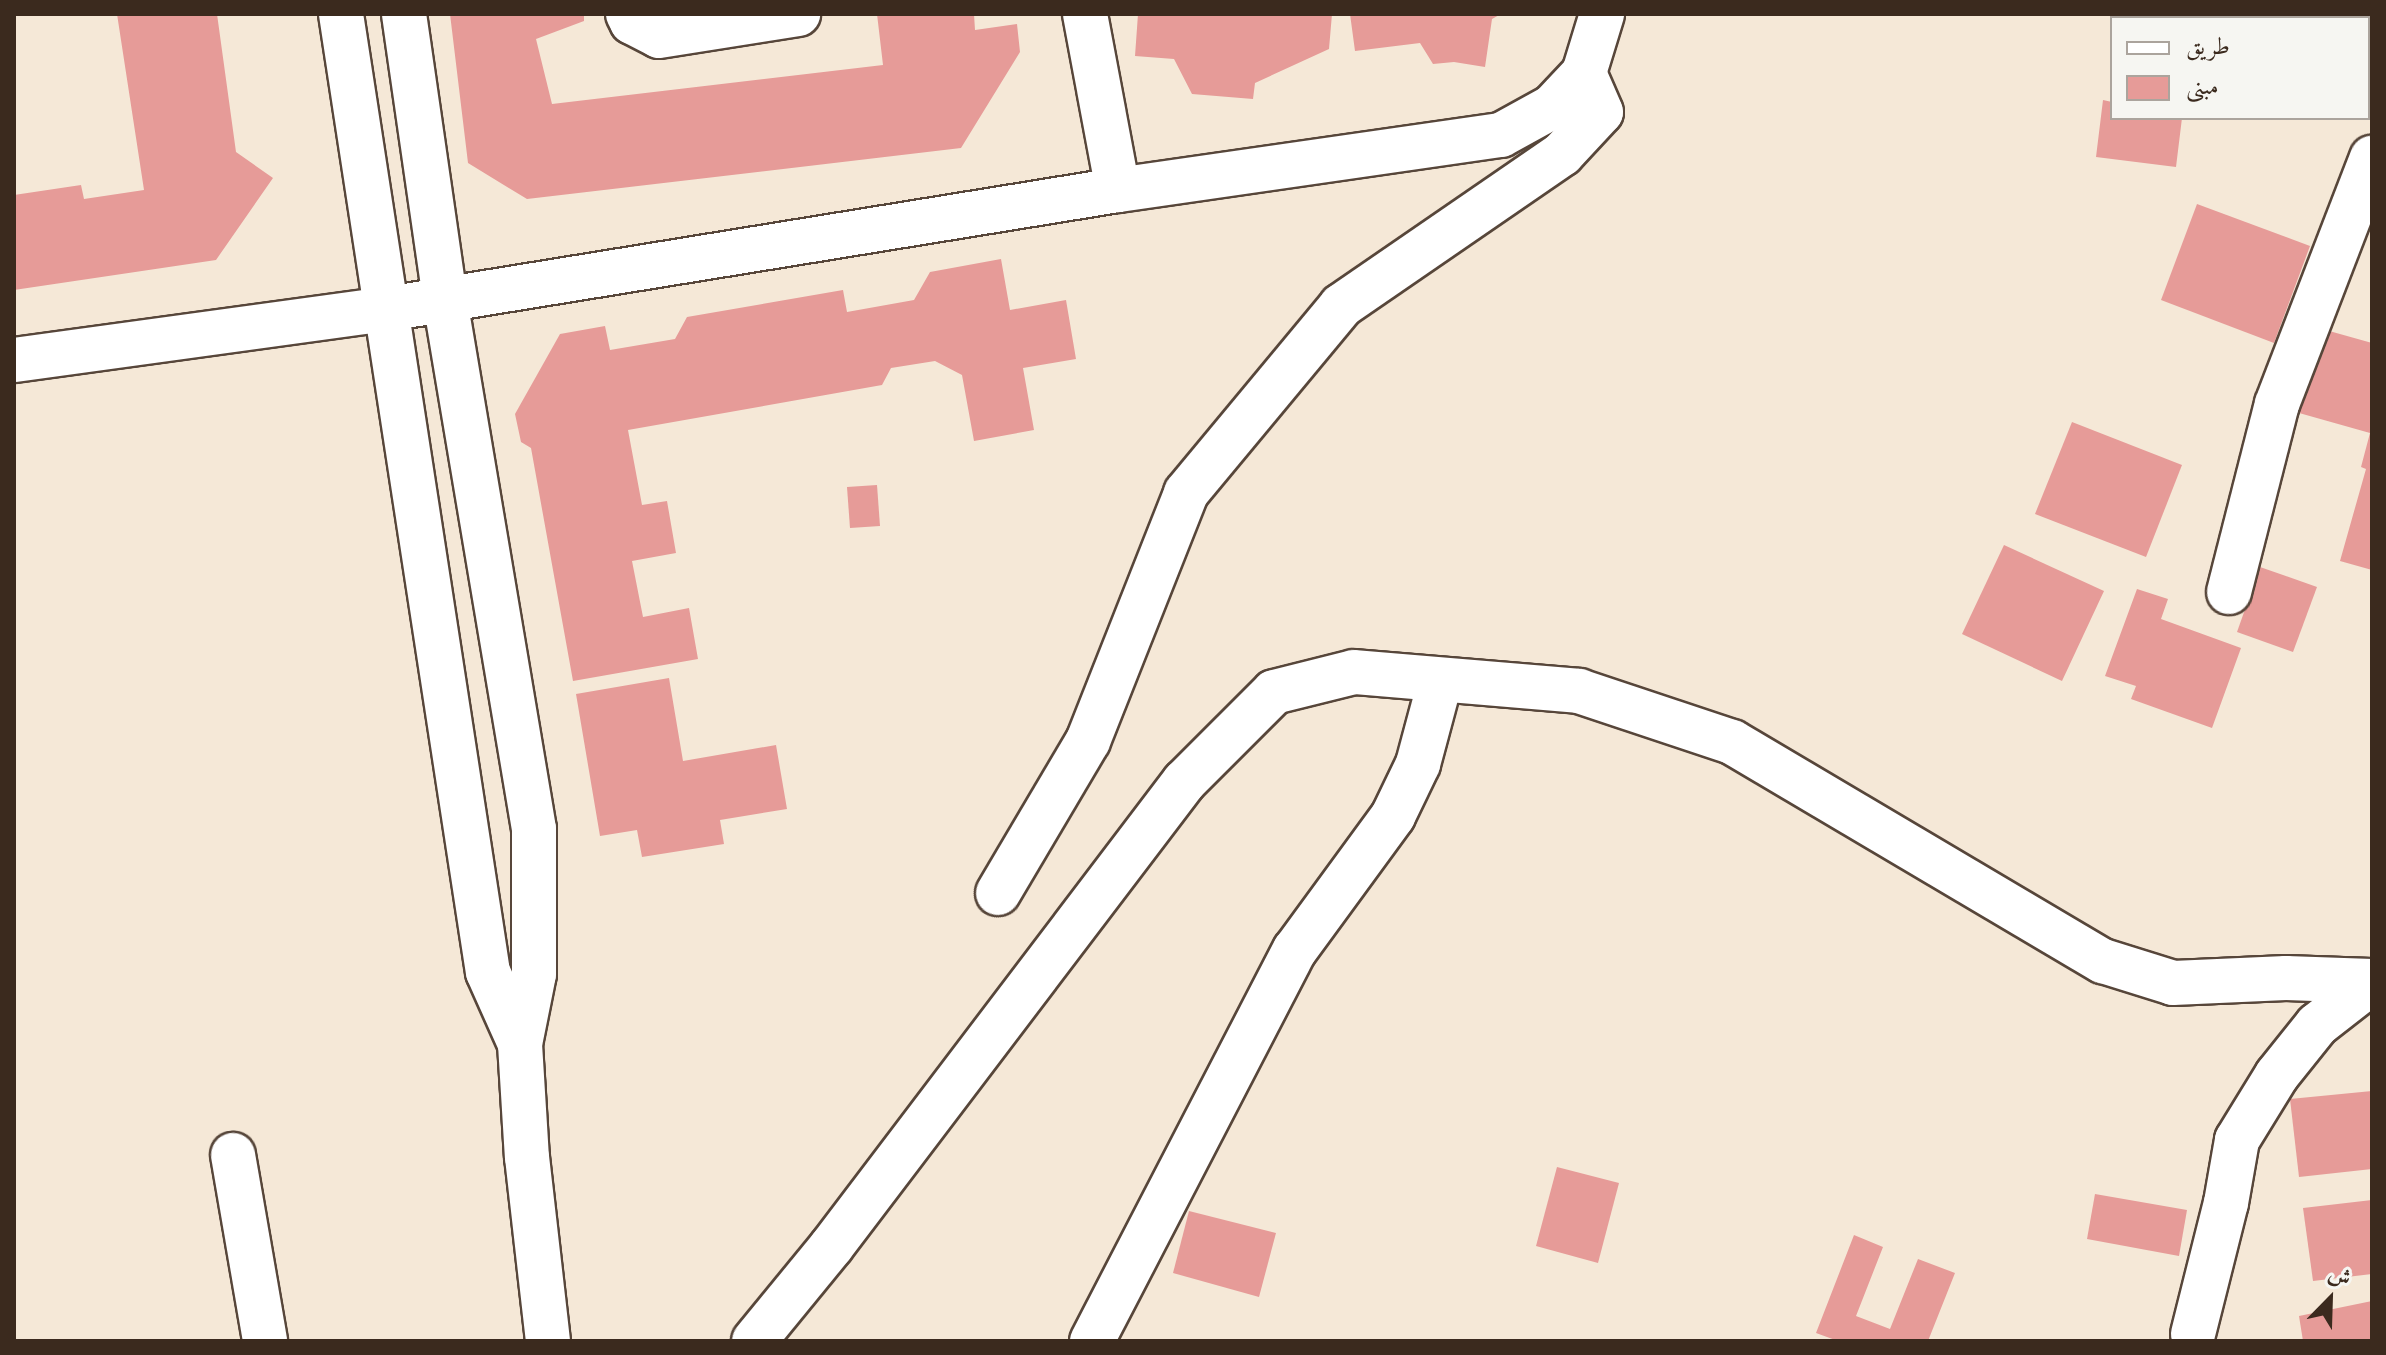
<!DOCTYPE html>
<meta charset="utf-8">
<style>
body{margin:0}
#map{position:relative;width:2386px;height:1355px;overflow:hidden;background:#f5e8d7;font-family:"Old Standard TT",Amiri,serif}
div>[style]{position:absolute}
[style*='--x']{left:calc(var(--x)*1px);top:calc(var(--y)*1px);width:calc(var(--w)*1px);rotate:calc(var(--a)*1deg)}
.building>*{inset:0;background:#e69b98}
.roads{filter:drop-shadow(2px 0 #57463a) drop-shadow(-2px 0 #57463a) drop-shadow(0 2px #57463a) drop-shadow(0 -2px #57463a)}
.minor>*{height:44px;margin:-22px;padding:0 22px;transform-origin:22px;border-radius:22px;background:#fff}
span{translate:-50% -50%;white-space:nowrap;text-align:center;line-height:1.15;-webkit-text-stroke:6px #f6f6f2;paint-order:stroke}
.frame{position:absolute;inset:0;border:16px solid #3b2a1e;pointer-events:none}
.legend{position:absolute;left:2110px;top:16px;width:260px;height:104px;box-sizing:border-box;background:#f6f6f2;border:2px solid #aba49d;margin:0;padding:10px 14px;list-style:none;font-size:24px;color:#3b2a1e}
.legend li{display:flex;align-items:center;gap:16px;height:40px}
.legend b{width:40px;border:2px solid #aba49d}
.north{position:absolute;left:2290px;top:1259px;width:80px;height:80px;-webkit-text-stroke:6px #f6f6f2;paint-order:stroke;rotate:23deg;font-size:22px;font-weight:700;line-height:32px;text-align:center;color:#3b2a1e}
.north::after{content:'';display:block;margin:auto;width:28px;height:36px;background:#3b2a1e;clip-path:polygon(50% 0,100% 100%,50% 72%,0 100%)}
</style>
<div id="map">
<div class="building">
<i style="clip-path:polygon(117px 14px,217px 14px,236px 152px,273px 178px,216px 260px,14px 290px,14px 195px,81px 185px,84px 199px,144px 190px)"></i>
<i style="clip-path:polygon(450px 14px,584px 14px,584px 21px,536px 39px,552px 104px,883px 65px,877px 14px,974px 14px,975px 30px,1017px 24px,1020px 52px,961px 148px,527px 199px,468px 163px)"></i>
<i style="clip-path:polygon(1138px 14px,1332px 14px,1329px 49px,1255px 83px,1253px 99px,1192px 94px,1174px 59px,1135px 56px)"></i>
<i style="clip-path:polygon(1350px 14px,1501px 14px,1492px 19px,1485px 67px,1454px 62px,1433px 64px,1420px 43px,1355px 51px)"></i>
<i style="clip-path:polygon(2103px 100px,2112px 102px,2112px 118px,2182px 118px,2176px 167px,2096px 157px)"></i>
<i style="clip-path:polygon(2197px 204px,2310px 246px,2274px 343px,2161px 300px)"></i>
<i style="clip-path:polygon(1001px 259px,1010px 310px,1066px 300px,1076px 359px,1023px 368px,1034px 430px,974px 441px,962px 375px,935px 361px,891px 368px,882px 385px,628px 430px,642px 505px,667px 501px,676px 553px,632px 561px,643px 617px,689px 608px,698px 659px,573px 681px,531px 448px,521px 442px,515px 414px,560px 334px,605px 326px,610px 350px,675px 339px,687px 317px,843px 290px,847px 312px,914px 300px,930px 272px)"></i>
<i style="clip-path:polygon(2315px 327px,2372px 343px,2372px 570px,2340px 561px,2366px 469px,2361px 467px,2370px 433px,2292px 411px)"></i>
<i style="clip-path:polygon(2072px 422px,2182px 465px,2146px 557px,2035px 514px)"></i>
<i style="clip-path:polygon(877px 485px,880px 526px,850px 528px,847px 487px)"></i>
<i style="clip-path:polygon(2004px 545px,2104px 591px,2062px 681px,1962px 634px)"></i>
<i style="clip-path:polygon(2260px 567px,2317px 587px,2293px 652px,2237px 632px)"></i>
<i style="clip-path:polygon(2137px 589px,2168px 599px,2161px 619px,2241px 648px,2212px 728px,2131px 699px,2136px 686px,2105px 676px)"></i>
<i style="clip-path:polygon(669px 678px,683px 761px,776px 745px,787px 809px,720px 820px,724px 844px,642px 857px,637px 830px,600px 836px,576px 694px)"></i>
<i style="clip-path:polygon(2372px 1091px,2372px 1169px,2299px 1177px,2290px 1099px)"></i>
<i style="clip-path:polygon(1557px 1167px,1619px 1183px,1598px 1263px,1536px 1246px)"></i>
<i style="clip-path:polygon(2095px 1194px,2187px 1210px,2179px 1256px,2087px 1239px)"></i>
<i style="clip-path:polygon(2372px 1200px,2372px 1274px,2313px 1281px,2303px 1208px)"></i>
<i style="clip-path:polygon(1189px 1211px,1276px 1233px,1259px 1297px,1173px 1273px)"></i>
<i style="clip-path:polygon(1854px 1235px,1883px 1247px,1856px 1316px,1890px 1329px,1918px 1259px,1955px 1273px,1928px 1341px,1838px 1341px,1816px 1333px)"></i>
<i style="clip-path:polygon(2372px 1301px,2372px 1341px,2303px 1341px,2299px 1316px)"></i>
</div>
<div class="roads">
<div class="minor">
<i style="--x:341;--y:14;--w:969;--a:81.28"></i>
<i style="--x:488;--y:972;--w:79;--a:66"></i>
<i style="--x:404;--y:14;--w:289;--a:81.8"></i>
<i style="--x:445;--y:300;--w:536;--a:80.45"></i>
<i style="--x:534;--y:829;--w:145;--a:90"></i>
<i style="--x:534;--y:974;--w:71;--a:101.3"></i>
<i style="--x:520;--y:1044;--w:113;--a:86.5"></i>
<i style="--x:527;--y:1157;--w:185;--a:83.5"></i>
<i style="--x:628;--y:14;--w:9;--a:63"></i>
<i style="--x:632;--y:22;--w:30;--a:27"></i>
<i style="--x:659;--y:36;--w:141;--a:-9"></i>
<i style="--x:1085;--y:14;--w:179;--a:79.4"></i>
<i style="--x:14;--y:360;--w:376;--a:-7.8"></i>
<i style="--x:387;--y:309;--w:741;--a:-9.25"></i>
<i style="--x:1118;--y:190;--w:387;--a:-8.2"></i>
<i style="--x:1501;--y:135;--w:58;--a:-28.8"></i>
<i style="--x:1552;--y:107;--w:47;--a:-46.7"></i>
<i style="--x:1584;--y:73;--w:62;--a:-73"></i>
<i style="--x:2229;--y:592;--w:194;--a:-75.7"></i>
<i style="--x:2277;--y:404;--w:264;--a:-68.9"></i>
<i style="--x:998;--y:893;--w:177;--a:-59.4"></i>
<i style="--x:1088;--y:741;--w:267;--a:-68.4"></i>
<i style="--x:1186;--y:493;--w:243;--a:-50.3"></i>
<i style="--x:1341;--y:306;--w:268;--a:-34.5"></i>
<i style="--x:1562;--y:154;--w:57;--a:-47.1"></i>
<i style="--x:1601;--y:112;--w:43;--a:-113.6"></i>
<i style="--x:233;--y:1155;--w:189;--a:80.2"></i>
<i style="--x:2193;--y:1334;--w:135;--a:-75.9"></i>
<i style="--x:2226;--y:1203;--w:64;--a:-80.1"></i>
<i style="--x:2237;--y:1140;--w:76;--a:-58.4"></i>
<i style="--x:2277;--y:1075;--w:64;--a:-51.3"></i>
<i style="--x:2317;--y:1025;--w:70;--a:-38"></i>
<i style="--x:754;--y:1341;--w:122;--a:-50.7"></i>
<i style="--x:831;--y:1247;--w:584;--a:-52.8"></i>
<i style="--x:1184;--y:782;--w:127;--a:-45"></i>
<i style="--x:1274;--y:692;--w:82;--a:-14"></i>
<i style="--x:1354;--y:672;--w:226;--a:4.8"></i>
<i style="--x:1579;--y:691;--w:161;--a:18.4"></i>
<i style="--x:1732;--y:742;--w:431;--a:30.6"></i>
<i style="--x:2103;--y:961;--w:73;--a:17.4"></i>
<i style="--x:2173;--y:983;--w:113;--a:-2.5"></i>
<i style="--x:2286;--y:978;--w:86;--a:2"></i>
<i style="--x:1092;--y:1341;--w:441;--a:-62.6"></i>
<i style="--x:1295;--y:950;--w:166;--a:-53.8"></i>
<i style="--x:1393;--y:816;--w:58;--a:-64.3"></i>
<i style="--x:1418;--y:764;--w:85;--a:-75"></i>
</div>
</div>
<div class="frame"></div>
<ul class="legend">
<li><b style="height:10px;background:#fff"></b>طريق</li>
<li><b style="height:22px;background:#e69b98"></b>مبنى</li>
</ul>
<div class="north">ش</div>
</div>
